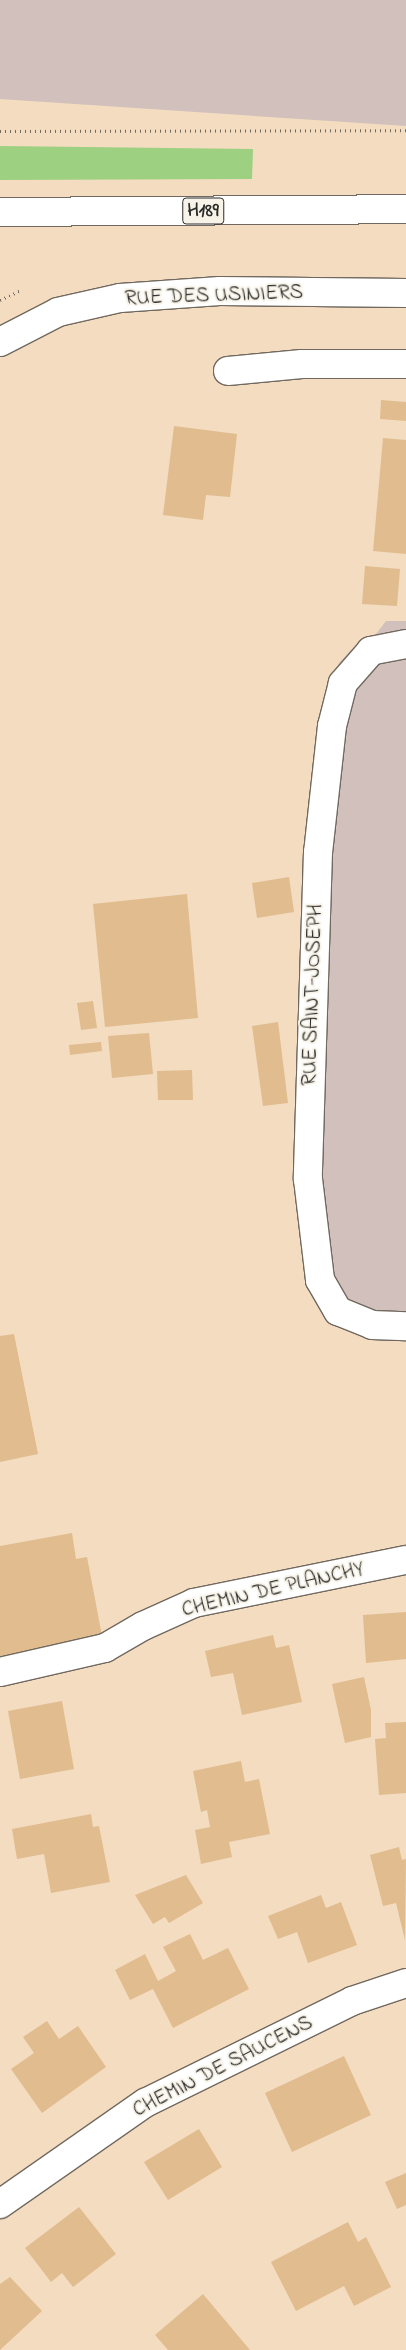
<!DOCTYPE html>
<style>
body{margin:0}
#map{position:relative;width:406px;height:2350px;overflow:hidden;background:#f4dcc0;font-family:"Indie Flower",sans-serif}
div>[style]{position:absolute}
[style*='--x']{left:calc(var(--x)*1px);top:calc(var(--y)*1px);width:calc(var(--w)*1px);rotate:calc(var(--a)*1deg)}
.industrial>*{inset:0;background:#d1c0bc}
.green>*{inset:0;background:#9dd081}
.building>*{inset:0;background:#e0bc8f}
.path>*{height:3px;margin-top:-1.5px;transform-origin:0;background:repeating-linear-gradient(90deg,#71695f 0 1px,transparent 0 5px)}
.roads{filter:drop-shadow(1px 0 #71695f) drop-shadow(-1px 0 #71695f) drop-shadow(0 1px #71695f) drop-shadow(0 -1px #71695f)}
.minor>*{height:28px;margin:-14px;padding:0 14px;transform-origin:14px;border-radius:14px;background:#fff}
.highway>*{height:28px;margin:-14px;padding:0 14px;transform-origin:14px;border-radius:14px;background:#fff}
span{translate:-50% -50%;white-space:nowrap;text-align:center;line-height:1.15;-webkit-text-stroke:4px #f7f3e8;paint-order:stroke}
.shield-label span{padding:1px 4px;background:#f7f3e8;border:1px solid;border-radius:4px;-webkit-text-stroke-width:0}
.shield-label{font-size:20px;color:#2b2b2b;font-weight:700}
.street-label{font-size:21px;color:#2b2b2b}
</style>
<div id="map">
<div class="industrial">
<i style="clip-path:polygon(0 0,406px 0,406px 126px,0 99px)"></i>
<i style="clip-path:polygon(386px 621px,406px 621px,406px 1338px,333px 1316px,301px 1183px,326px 699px,339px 663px,356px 645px,373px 638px)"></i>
</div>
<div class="green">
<i style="clip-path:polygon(0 146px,253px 149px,252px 179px,0 180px)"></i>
</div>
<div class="building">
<i style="clip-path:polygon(381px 400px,406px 402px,406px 421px,380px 419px)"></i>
<i style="clip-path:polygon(174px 426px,237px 434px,230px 497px,206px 495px,203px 520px,163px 515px)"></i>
<i style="clip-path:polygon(383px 438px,406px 440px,406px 554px,373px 551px)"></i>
<i style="clip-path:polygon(365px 566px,400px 569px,397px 606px,362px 604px)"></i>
<i style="clip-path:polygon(289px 877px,294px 912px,257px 918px,252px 883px)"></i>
<i style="clip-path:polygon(187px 894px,198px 1018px,105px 1027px,93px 904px)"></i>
<i style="clip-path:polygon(93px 1001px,97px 1028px,81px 1030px,77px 1003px)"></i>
<i style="clip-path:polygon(278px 1022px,288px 1103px,263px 1106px,252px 1026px)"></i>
<i style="clip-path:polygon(149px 1033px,153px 1074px,112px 1078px,108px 1036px)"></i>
<i style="clip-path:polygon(101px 1042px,102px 1051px,70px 1055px,69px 1045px)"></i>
<i style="clip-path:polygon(192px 1070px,193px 1100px,158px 1100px,157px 1071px)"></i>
<i style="clip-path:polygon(14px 1334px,38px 1454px,0 1462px,0 1336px)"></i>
<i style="clip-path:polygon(72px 1533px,76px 1559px,87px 1557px,103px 1641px,0 1660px,0 1546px)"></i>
<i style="clip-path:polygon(406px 1612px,406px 1659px,366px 1663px,363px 1615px)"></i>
<i style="clip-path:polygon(273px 1635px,276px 1648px,289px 1645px,302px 1702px,242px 1715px,233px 1673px,211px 1677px,205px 1651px)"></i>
<i style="clip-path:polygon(364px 1677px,371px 1710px,371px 1737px,345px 1743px,332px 1684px)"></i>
<i style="clip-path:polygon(62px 1701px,74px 1769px,20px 1779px,8px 1711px)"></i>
<i style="clip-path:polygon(406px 1722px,406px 1793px,379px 1795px,375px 1739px,386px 1738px,385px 1723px)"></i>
<i style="clip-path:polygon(241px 1761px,245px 1782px,259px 1779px,270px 1834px,229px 1842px,232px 1857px,201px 1864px,195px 1830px,210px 1827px,207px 1810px,201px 1812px,193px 1771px)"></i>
<i style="clip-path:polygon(91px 1814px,93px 1827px,99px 1826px,110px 1882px,51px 1893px,44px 1854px,17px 1859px,12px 1829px)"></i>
<i style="clip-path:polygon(399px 1847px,402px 1860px,406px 1859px,405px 1940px,396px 1903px,383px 1906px,370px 1855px)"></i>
<i style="clip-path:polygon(186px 1875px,203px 1903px,169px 1923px,165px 1917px,153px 1924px,135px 1895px)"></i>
<i style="clip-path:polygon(321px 1895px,326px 1908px,341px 1902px,357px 1945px,308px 1963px,297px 1932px,278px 1939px,268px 1916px)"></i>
<i style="clip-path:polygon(190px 1934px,203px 1960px,228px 1948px,249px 1989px,173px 2028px,153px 1989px,130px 2000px,115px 1970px,145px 1954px,158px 1981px,176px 1971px,163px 1947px)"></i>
<i style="clip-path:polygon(47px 2021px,59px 2039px,78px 2026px,106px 2067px,42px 2113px,11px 2069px,34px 2053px,23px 2037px)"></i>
<i style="clip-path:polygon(344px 2056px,371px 2115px,292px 2152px,265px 2093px)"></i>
<i style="clip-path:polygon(199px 2129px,222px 2167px,168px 2200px,144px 2162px)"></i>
<i style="clip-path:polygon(406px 2173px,406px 2205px,397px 2209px,385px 2182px)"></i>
<i style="clip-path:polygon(79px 2207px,116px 2254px,73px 2287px,62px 2273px,51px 2282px,25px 2248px)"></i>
<i style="clip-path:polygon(348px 2222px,358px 2242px,366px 2237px,391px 2287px,354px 2306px,344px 2286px,296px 2311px,271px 2262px)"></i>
<i style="clip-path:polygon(10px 2277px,42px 2311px,0 2350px,0 2284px)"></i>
<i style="clip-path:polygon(203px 2294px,250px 2350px,168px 2350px,155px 2335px)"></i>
</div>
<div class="path">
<i style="--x:0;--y:131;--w:406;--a:-0.1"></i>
<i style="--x:0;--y:300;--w:23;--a:-25"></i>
</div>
<div class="roads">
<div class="minor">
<i style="--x:0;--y:342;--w:65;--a:-27.3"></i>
<i style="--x:58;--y:312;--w:64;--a:-12.7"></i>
<i style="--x:120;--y:298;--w:100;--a:-4"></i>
<i style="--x:220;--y:291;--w:186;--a:0.6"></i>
<i style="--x:228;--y:371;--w:74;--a:-5.4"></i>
<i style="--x:302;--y:364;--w:104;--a:0"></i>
<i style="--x:406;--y:644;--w:36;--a:169"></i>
<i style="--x:371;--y:651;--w:43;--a:131.2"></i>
<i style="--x:343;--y:683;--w:44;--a:104.3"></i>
<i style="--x:332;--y:726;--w:127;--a:96.3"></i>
<i style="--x:318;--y:852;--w:327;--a:91.8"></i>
<i style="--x:308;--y:1179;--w:102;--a:83.2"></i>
<i style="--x:320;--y:1280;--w:36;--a:60"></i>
<i style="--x:338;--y:1311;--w:37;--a:22"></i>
<i style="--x:372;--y:1325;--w:34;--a:2"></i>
<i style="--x:0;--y:1672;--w:108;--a:-12.9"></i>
<i style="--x:105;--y:1648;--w:44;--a:-30.1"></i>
<i style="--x:143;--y:1626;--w:56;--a:-24.3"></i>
<i style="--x:194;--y:1603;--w:216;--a:-11.5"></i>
<i style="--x:0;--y:2204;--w:177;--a:-34.9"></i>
<i style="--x:145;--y:2103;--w:231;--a:-26.2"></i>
<i style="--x:352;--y:2001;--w:57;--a:-18.4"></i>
</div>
<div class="highway">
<i style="--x:0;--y:212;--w:406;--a:-0.4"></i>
</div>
</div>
<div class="shield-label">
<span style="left:203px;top:211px">H189</span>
</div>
<div class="street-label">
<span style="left:214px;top:296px;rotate:-2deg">RUE DES USINIERS</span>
<span style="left:313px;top:995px;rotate:-88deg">RUE SAINT-JOSEPH</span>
<span style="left:273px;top:1590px;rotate:-13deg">CHEMIN DE PLANCHY</span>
<span style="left:223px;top:2067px;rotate:-27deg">CHEMIN DE SAUCENS</span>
</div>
</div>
